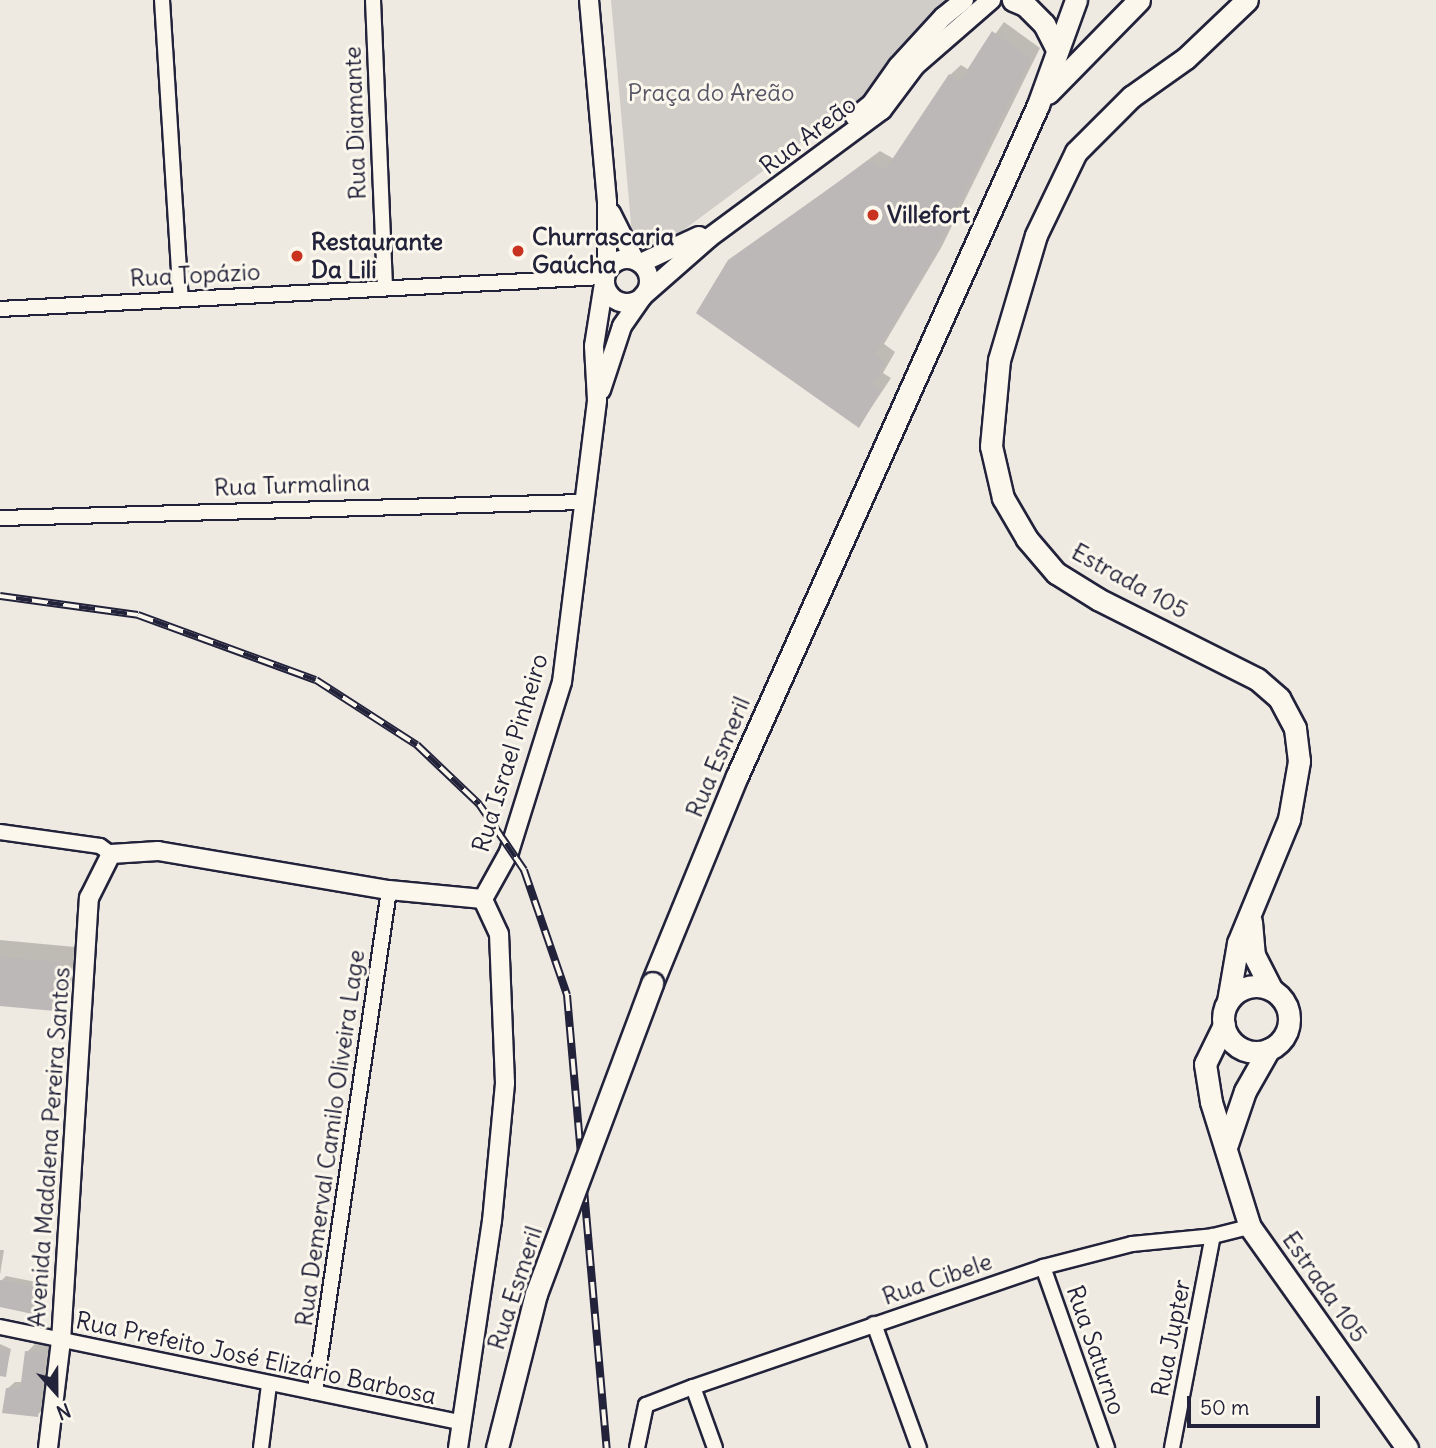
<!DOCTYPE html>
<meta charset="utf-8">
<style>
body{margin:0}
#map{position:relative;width:1436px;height:1448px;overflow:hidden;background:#eeeae2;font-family:Delius,sans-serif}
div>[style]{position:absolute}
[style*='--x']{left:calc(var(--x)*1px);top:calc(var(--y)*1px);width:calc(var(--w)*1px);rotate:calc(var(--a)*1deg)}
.green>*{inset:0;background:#d0cdc9}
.shadow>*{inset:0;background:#0003}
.building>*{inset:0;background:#bcb8b8}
.roads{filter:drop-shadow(2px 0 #22223b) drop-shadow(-2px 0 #22223b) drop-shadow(0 2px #22223b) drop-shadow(0 -2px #22223b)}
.minor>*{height:14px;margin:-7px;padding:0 7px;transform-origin:7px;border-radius:7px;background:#fbf7ec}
.tertiary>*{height:18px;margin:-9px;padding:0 9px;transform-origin:9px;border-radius:9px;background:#fbf7ec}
.tertiary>.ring{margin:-9px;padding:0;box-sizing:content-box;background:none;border:18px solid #fbf7ec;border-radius:50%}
.secondary>*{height:21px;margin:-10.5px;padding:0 10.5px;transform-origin:10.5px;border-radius:10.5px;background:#fbf7ec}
.secondary>.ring{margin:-10.5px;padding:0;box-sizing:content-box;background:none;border:21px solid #fbf7ec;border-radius:50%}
.rail>*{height:8px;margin-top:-4px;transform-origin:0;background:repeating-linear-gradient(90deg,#fbf7ec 0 16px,#22223b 0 32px);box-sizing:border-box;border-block:2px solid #22223b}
.bridges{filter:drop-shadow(2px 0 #22223b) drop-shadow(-2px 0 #22223b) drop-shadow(0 2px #22223b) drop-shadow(0 -2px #22223b)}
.secondary-bridge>*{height:21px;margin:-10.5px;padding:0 10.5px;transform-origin:10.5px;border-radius:10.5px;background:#fbf7ec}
.dots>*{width:19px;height:19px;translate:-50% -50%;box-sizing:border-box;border:4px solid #fbf7ec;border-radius:50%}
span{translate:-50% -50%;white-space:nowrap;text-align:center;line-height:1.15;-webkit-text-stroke:6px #fbf7ec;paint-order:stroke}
.park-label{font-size:24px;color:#565566}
.street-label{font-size:24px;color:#22223b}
.poi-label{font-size:24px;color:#22223b;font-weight:700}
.left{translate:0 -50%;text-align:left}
.north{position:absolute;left:21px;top:1357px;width:70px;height:70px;-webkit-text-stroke:5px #fbf7ec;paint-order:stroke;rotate:159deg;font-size:19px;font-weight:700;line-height:28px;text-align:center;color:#22223b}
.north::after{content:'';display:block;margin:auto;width:24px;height:32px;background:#22223b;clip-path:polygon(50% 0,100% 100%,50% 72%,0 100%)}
.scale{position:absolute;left:1187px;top:1396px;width:133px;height:32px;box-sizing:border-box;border:4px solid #22223b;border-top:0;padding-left:9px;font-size:21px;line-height:24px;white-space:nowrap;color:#22223b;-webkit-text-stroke:5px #fbf7ec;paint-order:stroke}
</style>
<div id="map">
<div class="green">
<i style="clip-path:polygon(611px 0,947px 0,861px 98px,666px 243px,642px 247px,632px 235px)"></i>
</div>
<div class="shadow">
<i style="clip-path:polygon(1004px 22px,1040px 48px,941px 248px,884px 344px,895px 352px,883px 373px,891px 378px,859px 426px,730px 262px,880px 151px,894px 159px,950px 75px,961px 65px,969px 70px)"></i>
<i style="clip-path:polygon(0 940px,75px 947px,70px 993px,54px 1009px,0 1004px)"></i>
<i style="clip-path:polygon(0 1250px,4px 1250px,0 1275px)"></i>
<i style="clip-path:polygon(6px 1276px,46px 1284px,36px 1313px,0 1305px,0 1282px)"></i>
<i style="clip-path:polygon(0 1344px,11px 1349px,5px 1375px,0 1374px)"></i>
<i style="clip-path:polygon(35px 1344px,52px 1346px,45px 1408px,37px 1415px,7px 1389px,15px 1382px,23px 1382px,27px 1352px)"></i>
</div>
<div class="building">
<i style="clip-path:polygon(992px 31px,1031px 59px,931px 261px,875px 355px,886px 363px,873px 384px,882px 389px,859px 428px,696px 313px,728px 260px,868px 161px,885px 170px,949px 74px,960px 81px)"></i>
<i style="clip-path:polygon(0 957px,60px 962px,55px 1011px,0 1006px)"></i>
<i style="clip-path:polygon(0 1280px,42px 1288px,37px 1315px,0 1307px)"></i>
<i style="clip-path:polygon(0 1349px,10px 1351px,6px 1377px,0 1376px)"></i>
<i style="clip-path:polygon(25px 1351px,46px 1353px,38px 1417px,2px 1413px,6px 1388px,20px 1390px)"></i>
</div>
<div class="roads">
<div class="minor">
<i style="--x:162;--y:0;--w:299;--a:86.4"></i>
<i style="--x:373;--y:0;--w:286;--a:87.6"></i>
<i style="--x:0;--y:309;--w:604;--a:-3.04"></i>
<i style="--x:0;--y:518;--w:585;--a:-1.57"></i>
<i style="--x:0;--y:832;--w:101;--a:8"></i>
<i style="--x:100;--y:846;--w:14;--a:36"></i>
<i style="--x:1043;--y:1267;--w:192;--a:70.5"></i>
<i style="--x:874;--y:1324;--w:132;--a:70.1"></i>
<i style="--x:0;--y:1327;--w:473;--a:11.7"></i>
<i style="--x:693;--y:1387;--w:65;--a:70.2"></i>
<i style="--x:315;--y:1392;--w:507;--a:-81.61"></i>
<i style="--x:261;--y:1448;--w:64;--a:-82.8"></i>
<i style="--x:637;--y:1448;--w:44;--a:-78.2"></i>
<i style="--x:646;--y:1405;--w:50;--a:-21"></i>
<i style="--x:693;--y:1387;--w:370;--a:-18.9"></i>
<i style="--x:1043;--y:1267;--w:92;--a:-14.5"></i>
<i style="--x:1132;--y:1244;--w:81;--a:-5.6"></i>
<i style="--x:1213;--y:1236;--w:38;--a:-14"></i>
<i style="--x:1172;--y:1448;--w:216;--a:-79.1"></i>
</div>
<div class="tertiary">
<i style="--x:589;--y:0;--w:203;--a:84.9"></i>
<i style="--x:607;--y:202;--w:67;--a:90"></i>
<i style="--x:855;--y:117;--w:22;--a:-39"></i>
<i style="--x:872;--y:103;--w:45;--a:-54.9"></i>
<i style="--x:898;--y:66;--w:67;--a:-47.4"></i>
<i style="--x:943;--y:17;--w:27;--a:-39"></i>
<i style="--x:611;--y:213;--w:51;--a:63.4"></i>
<i class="ring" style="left:605px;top:259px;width:26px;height:26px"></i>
<i style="--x:641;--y:263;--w:64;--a:-25"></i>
<i style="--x:601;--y:390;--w:67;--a:-71.8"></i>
<i style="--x:622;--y:326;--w:37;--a:-55"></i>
<i style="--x:643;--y:296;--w:88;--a:-41.3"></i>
<i style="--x:709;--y:238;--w:215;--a:-36.5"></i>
<i style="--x:882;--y:110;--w:55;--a:-53.1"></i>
<i style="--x:915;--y:66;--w:101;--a:-41"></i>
<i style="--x:483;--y:899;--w:54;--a:-61"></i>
<i style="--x:509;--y:852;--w:178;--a:-72.7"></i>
<i style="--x:562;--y:682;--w:284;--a:-82.9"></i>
<i style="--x:597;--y:400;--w:54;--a:-93.2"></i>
<i style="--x:594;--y:346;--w:64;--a:-81"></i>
<i style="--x:48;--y:1448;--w:108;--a:-83.1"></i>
<i style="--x:61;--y:1341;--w:444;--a:-86.4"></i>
<i style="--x:89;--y:898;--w:49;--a:-63.4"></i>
<i style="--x:111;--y:854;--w:47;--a:-3.7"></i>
<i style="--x:158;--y:851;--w:234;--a:9.6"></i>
<i style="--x:389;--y:890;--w:94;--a:5.5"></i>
<i style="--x:458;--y:1448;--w:230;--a:-81.5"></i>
<i style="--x:492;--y:1221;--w:139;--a:-84.6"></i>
<i style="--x:505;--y:1083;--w:149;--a:-92.3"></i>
<i style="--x:499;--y:934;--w:38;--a:-115"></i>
</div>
<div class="secondary">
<i style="--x:1013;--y:0;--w:13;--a:23"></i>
<i style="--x:1025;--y:5;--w:27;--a:45"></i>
<i style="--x:1044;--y:24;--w:29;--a:63"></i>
<i style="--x:1048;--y:93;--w:130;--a:-45.6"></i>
<i style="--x:1251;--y:922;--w:33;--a:85"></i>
<i style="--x:1254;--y:955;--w:38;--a:63"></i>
<i style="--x:652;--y:983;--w:224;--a:-67.7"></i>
<i style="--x:737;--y:776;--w:735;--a:-65.84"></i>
<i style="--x:1038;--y:105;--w:112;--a:-70.1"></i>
<i class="ring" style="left:1223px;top:986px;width:45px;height:45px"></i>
<i style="--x:1228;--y:1001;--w:59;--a:-80.2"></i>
<i style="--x:1238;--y:943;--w:134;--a:-67.6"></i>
<i style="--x:1289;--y:819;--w:59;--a:-80.2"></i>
<i style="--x:1299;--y:761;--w:33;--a:-97"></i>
<i style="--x:1295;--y:728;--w:34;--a:-118"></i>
<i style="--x:1279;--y:698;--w:29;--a:-139"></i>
<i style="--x:1257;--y:679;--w:178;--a:-153.3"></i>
<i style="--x:1098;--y:599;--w:49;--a:-148.2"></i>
<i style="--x:1056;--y:573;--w:45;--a:-130.5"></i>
<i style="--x:1027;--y:539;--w:48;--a:-120.3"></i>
<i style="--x:1003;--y:498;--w:53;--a:-103"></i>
<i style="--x:991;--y:446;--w:86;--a:-84.7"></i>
<i style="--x:999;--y:360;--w:130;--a:-73.5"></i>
<i style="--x:1036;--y:235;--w:92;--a:-64.3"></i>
<i style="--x:1076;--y:152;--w:78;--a:-45"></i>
<i style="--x:1131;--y:97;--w:67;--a:-35.3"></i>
<i style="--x:1186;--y:58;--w:84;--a:-43.6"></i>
<i style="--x:1224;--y:1025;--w:43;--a:116"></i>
<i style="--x:1205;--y:1064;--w:38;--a:81"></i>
<i style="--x:1211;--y:1102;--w:131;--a:72.7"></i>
<i style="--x:1250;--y:1227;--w:271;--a:54.6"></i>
<i style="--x:1227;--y:1144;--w:56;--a:-71.2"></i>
<i style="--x:1245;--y:1091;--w:48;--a:-60.3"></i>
</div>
</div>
<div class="rail">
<i style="--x:0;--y:596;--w:139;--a:7.8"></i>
<i style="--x:138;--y:615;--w:189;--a:20.1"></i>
<i style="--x:316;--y:680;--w:120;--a:32.8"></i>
<i style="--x:417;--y:745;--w:86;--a:43.6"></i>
<i style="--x:479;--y:804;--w:80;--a:55.7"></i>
<i style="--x:524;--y:870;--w:132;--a:71"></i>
<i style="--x:567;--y:995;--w:455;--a:85"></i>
</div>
<div class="bridges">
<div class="secondary-bridge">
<i style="--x:497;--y:1448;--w:159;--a:-75.8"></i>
<i style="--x:536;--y:1294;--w:332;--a:-69.5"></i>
</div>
</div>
<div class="dots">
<i style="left:873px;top:215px;background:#c8321e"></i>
<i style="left:518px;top:251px;background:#c8321e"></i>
<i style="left:297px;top:256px;background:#c8321e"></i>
</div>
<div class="park-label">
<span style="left:711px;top:93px">Praça do Areão</span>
</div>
<div class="street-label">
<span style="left:355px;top:123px;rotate:-92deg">Rua Diamante</span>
<span style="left:808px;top:135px;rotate:-37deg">Rua Areão</span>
<span style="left:195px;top:275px;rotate:-3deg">Rua Topázio</span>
<span style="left:292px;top:485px;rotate:-2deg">Rua Turmalina</span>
<span style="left:1130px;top:581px;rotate:29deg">Estrada 105</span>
<span style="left:510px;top:753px;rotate:-73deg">Rua Israel Pinheiro</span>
<span style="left:718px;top:757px;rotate:-67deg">Rua Esmeril</span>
<span style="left:330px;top:1138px;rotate:-82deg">Rua Demerval Camilo Oliveira Lage</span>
<span style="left:49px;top:1147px;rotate:-86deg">Avenida Madalena Pereira Santos</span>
<span style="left:937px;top:1279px;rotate:-19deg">Rua Cibele</span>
<span style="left:1325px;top:1287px;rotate:55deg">Estrada 105</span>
<span style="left:515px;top:1288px;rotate:-72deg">Rua Esmeril</span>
<span style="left:1171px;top:1338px;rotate:-79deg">Rua Jupter</span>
<span style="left:1096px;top:1350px;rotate:71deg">Rua Saturno</span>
<span style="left:256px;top:1358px;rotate:12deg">Rua Prefeito José Elizário Barbosa</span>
</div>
<div class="poi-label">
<span class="left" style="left:887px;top:215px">Villefort</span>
<span class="left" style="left:532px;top:251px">Churrascaria<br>Gaúcha</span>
<span class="left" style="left:311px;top:256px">Restaurante<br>Da Lili</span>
</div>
<div class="north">N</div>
<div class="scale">50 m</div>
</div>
